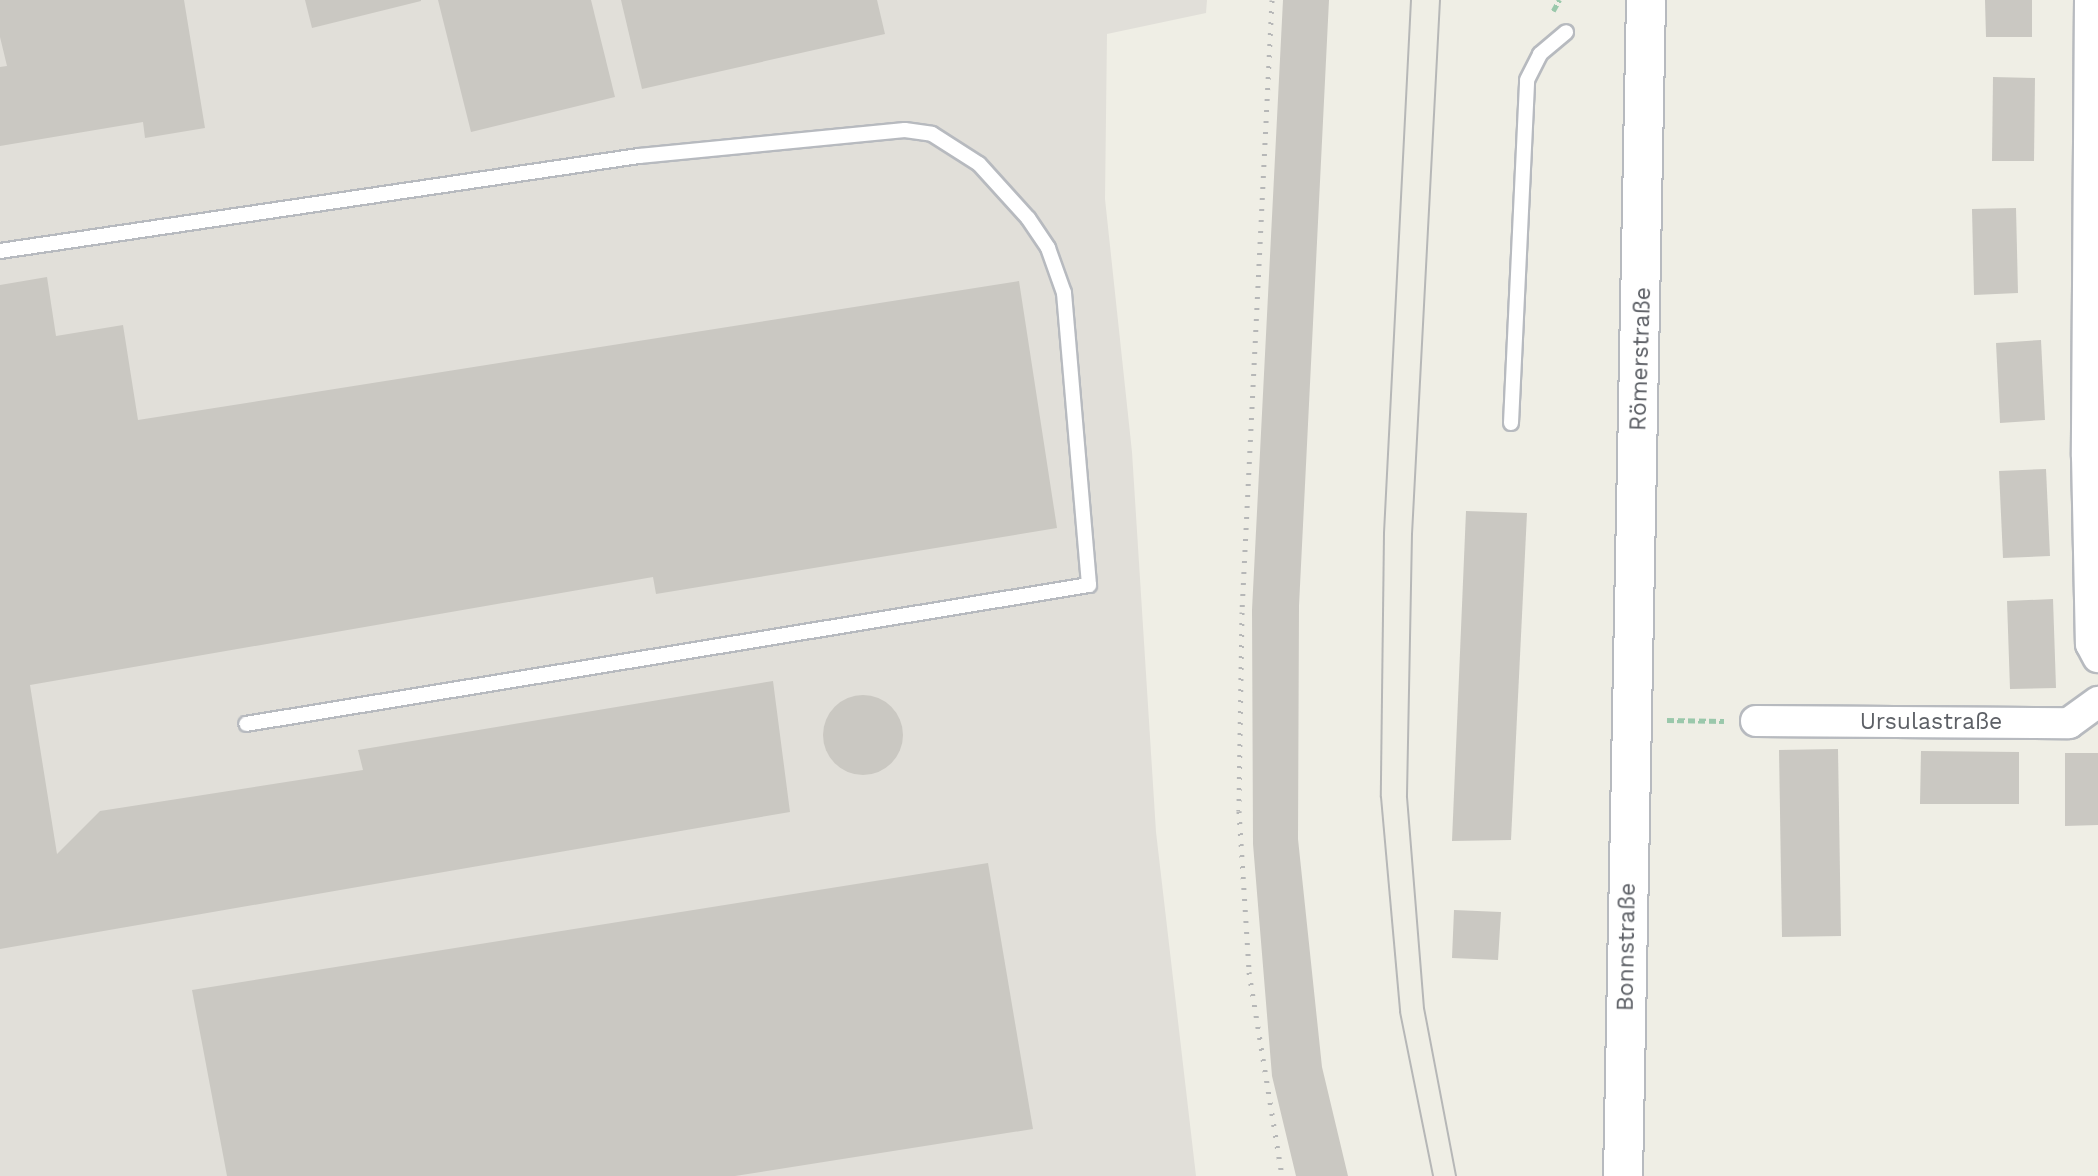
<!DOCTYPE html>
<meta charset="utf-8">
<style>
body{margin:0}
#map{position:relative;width:2098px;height:1176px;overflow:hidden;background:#efeee5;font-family:"Work Sans",sans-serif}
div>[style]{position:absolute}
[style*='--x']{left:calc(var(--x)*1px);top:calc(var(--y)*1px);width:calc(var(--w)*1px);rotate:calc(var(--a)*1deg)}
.industrial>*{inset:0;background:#e1dfd9}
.building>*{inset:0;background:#cac8c2}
.round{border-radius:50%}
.path>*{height:4.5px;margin-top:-2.25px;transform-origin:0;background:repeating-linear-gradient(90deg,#9ac8ab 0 7px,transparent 0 10.5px)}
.roads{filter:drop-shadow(2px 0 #b7babf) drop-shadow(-2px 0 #b7babf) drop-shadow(0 2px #b7babf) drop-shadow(0 -2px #b7babf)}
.service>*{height:14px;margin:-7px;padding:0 7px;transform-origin:7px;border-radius:7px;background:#fff}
.minor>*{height:30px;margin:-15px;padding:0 15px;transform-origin:15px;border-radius:15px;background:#fff}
.secondary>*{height:38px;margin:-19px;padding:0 19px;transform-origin:19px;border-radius:19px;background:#fff}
.tram>*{height:2px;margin:-1px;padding:0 1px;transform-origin:1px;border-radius:1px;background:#b6b7b7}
.rail>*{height:5px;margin-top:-2.5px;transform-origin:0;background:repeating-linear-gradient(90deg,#b6b7b7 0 2px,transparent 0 11px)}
span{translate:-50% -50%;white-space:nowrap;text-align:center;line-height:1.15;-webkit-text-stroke:5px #fff;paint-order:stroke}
.street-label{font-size:23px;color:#5d6066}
</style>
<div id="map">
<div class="industrial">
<i style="clip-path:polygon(0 0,1207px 0,1206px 13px,1107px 34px,1105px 199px,1132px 452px,1156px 832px,1196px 1176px,0 1176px)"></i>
</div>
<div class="building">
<i style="clip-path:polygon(0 0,184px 0,205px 128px,145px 138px,143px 122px,0 146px,0 67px,7px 66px,0 37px)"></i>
<i style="clip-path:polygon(305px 0,421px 0,421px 1px,312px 28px)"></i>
<i style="clip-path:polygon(438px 0,591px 0,615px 97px,471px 132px)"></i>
<i style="clip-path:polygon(621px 0,877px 0,885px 34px,642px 89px)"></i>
<i style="clip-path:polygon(1283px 0,1329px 0,1299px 606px,1298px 839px,1322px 1067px,1348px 1176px,1296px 1176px,1272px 1076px,1253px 844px,1252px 610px)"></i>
<i style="clip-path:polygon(1985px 0,2032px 0,2032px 37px,1986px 37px)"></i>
<i style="clip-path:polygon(1993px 77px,2035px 78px,2034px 161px,1992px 161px)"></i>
<i style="clip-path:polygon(2016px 208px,2018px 293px,1974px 295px,1972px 209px)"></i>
<i style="clip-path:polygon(47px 277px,56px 336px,123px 325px,138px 420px,1019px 281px,1057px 528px,656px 594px,653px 577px,30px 685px,57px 854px,100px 811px,363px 770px,358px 750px,773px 681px,790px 812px,0 949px,0 285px)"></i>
<i style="clip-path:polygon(2041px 340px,2045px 420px,2000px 423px,1996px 343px)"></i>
<i style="clip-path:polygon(2046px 469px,2050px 556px,2003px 558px,1999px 471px)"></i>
<i style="clip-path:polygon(1466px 511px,1527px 513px,1511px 840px,1452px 841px)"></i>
<i style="clip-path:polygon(2053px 599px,2056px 688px,2010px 689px,2007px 601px)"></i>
<i class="round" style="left:823px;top:695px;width:80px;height:80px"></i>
<i style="clip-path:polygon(1838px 749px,1841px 936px,1782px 937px,1779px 750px)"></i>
<i style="clip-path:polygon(1921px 751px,2019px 752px,2019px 804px,1920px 804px)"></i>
<i style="clip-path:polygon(2065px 753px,2098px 753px,2098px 825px,2065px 826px)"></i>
<i style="clip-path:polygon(988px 863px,1033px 1129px,735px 1176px,227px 1176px,192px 990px)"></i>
<i style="clip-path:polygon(1454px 910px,1501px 912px,1498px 960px,1452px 958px)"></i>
</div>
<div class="path">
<i style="--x:1553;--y:11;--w:13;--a:-61"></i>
<i style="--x:1667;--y:720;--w:57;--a:1"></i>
</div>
<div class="roads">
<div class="service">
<i style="--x:0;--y:251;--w:646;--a:-8.46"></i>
<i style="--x:639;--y:156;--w:267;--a:-5.6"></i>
<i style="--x:905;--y:130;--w:27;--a:8"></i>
<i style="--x:932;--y:134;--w:56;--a:32.6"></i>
<i style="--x:979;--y:164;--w:73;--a:47.8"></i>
<i style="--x:1028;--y:218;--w:36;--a:56"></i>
<i style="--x:1048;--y:248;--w:48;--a:70.4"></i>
<i style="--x:1064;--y:293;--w:293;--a:85.1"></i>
<i style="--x:1089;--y:585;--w:854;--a:170.64"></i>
<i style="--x:1511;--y:423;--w:343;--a:-87.3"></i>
<i style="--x:1527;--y:80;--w:29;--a:-63"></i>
<i style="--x:1540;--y:54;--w:34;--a:-40"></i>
</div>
<div class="minor">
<i style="--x:2090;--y:0;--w:456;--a:90.4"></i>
<i style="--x:2087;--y:456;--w:188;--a:88.8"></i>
<i style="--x:2091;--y:644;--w:15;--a:62"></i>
<i style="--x:1756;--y:721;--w:313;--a:0.4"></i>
<i style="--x:2069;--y:723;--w:36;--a:-36"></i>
</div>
<div class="secondary">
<i style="--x:1623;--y:1176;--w:1176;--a:-88.88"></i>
</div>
</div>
<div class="tram">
<i style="--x:1411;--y:0;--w:534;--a:92.9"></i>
<i style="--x:1384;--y:533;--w:264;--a:90.7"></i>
<i style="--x:1381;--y:797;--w:216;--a:84.9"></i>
<i style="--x:1400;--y:1012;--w:167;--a:78.6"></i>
<i style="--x:1440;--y:0;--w:535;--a:93"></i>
<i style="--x:1412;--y:534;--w:263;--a:91.1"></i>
<i style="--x:1407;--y:797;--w:212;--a:85.4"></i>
<i style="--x:1424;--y:1008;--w:171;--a:79.2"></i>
</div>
<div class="rail">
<i style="--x:1272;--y:0;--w:613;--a:92.81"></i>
<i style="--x:1242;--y:612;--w:199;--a:90.9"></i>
<i style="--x:1239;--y:811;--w:161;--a:86.4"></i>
<i style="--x:1249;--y:972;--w:207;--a:80.8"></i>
</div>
<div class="street-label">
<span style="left:1641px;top:359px;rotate:-88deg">Römerstraße</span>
<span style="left:1931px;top:722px">Ursulastraße</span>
<span style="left:1627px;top:947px;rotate:-89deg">Bonnstraße</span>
</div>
</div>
